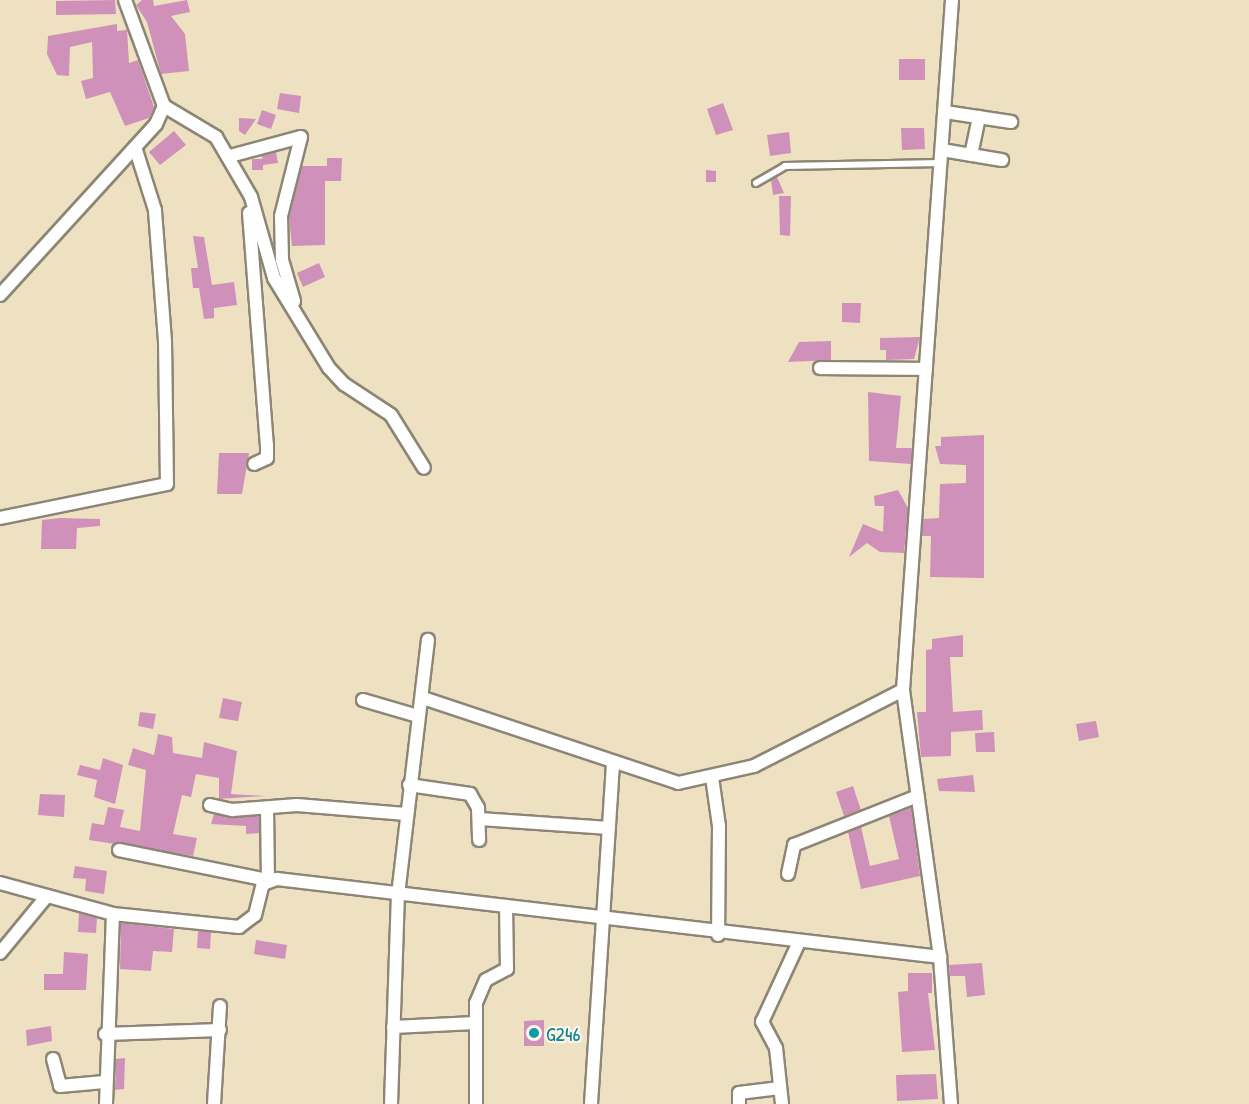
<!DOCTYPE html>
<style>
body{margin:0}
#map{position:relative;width:1249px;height:1104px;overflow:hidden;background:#ede1c1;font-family:"Patrick Hand",sans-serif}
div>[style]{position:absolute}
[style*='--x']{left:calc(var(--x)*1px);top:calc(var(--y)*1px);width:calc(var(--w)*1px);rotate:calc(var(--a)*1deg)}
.building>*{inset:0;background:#cf91b9}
.roads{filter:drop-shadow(2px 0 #8c8676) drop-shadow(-2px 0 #8c8676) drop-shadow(0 2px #8c8676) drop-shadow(0 -2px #8c8676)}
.lane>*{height:6px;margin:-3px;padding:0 3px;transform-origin:3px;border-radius:3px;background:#fff}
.street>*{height:12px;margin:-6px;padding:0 6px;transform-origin:6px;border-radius:6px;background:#fff}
.dots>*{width:16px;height:16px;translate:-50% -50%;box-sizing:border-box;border:3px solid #fbf7ec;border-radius:50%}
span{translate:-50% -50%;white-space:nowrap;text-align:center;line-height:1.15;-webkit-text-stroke:4.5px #fbf7ec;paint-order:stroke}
.culture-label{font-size:20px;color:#0d838f}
.left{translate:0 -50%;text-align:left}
</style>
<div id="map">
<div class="building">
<i style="clip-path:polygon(115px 0,116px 14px,56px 15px,56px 1px)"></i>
<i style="clip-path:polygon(142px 0,153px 0,154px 6px,187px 0,190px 12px,171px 16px,185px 34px,189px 71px,161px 74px,147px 22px,136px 5px)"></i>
<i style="clip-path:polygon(117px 24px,117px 31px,127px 30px,129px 63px,138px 60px,154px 107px,149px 118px,125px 126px,110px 92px,86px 99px,81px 81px,93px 78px,92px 42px,70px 47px,69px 76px,57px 75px,47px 54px,48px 36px)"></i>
<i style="clip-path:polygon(899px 59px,925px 59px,925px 80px,899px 80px)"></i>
<i style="clip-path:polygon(280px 93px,301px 96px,299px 113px,277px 109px)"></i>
<i style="clip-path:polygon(723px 103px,733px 130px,716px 135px,707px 109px)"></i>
<i style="clip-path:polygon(262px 110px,276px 115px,271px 129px,257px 124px)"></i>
<i style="clip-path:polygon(239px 118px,256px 119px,245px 135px,239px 131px)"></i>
<i style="clip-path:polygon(901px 128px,924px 128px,925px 149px,902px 150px)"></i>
<i style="clip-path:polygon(174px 131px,186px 145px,160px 165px,149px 152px)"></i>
<i style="clip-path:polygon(789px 132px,791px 153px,770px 156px,767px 135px)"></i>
<i style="clip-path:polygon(276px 152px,278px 163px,263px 165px,262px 156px)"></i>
<i style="clip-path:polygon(327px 158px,342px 158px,341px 181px,325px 181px,325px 245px,292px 246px,289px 217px,302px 166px,327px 166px)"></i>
<i style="clip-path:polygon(252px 159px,263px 159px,263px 170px,252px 170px)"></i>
<i style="clip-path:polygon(706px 170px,716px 171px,716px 182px,706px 182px)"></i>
<i style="clip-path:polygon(777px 177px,784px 193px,773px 195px,771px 180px)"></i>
<i style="clip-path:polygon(779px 196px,791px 196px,790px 236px,780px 235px)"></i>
<i style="clip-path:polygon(193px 236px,204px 237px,212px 285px,234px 282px,237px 305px,214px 308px,214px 318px,204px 319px,199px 288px,193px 288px,191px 268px,198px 268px)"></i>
<i style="clip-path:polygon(319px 263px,325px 277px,303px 287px,297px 273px)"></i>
<i style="clip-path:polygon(842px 303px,861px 303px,860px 323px,842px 322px)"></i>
<i style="clip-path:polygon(920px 337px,914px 359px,886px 360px,886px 350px,880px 350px,880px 338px)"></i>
<i style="clip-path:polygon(831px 341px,831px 360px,788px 362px,799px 342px)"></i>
<i style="clip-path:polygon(868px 392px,901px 396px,896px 448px,912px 448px,911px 464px,869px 461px)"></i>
<i style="clip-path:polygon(984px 435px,984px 578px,930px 577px,931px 536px,922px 536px,923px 519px,939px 518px,940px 484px,966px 483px,966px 465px,940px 464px,935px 446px,941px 446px,941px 437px)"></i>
<i style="clip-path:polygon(219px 453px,249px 453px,242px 494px,217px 494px)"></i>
<i style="clip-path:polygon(898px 490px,908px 508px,904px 553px,880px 552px,867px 543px,849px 557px,863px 524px,883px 532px,884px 506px,875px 506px,874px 496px)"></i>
<i style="clip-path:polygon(60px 518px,100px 519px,100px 526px,77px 528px,76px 549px,41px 549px,42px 520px)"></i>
<i style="clip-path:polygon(963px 635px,963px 657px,950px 657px,953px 712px,982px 710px,983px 730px,951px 732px,951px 756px,921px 757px,917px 712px,926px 712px,926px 650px,932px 649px,932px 639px)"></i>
<i style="clip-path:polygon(223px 698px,242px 702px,238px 721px,219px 718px)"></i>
<i style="clip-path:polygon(140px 712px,156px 714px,153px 729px,138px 726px)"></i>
<i style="clip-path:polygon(1096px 721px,1099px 737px,1079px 741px,1076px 724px)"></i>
<i style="clip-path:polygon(994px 732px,995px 752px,976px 752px,975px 733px)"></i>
<i style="clip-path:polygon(158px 734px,172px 737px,173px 753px,202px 758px,204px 742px,237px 751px,231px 794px,265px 796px,219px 799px,219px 778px,196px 774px,191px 797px,182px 795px,173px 834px,197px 838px,193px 856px,89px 840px,92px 823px,104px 825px,108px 807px,124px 810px,120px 827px,140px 831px,146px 770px,128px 765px,133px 748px,154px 755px)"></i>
<i style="clip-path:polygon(103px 758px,123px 765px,115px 804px,94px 797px,97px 780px,77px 775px,80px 765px,100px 770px)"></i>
<i style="clip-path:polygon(973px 775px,975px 792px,939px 791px,937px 779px)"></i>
<i style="clip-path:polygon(853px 786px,861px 810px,844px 816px,836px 792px)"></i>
<i style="clip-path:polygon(40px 794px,65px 795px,64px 817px,38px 815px)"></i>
<i style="clip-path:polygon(911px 808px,920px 876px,861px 889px,848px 832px,861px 827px,870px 866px,899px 859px,889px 816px)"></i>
<i style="clip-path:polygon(214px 814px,259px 816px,259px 833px,246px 834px,246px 826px,211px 824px)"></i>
<i style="clip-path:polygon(75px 866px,107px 871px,104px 894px,85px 891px,86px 879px,73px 878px)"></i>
<i style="clip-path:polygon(79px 913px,97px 918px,96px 933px,78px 932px)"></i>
<i style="clip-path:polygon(121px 923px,174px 929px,172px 952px,153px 951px,151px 971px,120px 969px)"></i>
<i style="clip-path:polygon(198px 931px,211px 932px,210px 949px,197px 948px)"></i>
<i style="clip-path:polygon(256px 940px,287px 945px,285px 959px,254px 954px)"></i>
<i style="clip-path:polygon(64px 952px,88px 954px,86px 990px,44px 990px,44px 974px,63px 974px)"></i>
<i style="clip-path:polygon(982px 963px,985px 995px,967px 997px,965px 976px,950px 976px,949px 965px)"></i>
<i style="clip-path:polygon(908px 973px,932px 973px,932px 993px,928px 993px,935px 1050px,902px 1052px,898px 992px,908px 991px)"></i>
<i style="clip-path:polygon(544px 1020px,544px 1046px,524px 1046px,524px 1021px)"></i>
<i style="clip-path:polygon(51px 1026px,52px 1041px,27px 1046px,26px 1030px)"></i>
<i style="clip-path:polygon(125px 1058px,124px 1089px,115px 1090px,116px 1059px)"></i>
<i style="clip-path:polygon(936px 1074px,938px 1099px,897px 1101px,896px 1075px)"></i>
</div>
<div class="roads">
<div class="lane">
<i style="--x:756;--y:183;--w:34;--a:-30"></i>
<i style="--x:785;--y:166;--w:156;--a:-1.1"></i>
</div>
<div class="street">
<i style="--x:164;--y:106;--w:61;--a:30.8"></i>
<i style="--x:216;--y:137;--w:69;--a:59.7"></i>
<i style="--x:251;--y:197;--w:84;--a:74.1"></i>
<i style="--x:274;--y:278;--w:105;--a:58.6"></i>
<i style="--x:329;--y:368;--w:22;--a:47"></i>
<i style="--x:344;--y:384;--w:56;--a:33.4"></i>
<i style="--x:391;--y:415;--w:62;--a:58.1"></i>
<i style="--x:945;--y:112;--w:67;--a:8.6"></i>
<i style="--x:942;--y:150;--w:61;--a:9.5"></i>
<i style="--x:971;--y:155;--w:39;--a:-78"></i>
<i style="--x:230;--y:156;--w:73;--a:-15"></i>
<i style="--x:301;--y:137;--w:81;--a:104.2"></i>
<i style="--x:281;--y:216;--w:44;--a:88.7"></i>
<i style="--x:282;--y:260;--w:43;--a:73.7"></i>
<i style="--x:249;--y:213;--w:233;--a:85.6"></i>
<i style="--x:267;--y:445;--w:13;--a:90"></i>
<i style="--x:267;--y:458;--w:14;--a:155"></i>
<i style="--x:0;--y:295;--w:231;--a:-47.6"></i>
<i style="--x:156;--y:124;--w:20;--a:-66"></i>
<i style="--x:164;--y:106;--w:113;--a:-110.2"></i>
<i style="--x:820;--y:368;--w:106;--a:0.5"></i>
<i style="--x:0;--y:518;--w:170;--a:-11.5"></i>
<i style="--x:167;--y:484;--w:143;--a:-90.8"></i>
<i style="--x:165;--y:341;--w:131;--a:-94.4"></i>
<i style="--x:155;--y:210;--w:66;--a:-107.6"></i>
<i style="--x:423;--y:698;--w:269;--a:18.4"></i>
<i style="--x:678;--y:783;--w:78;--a:-12.6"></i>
<i style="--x:754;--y:766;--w:167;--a:-27"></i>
<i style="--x:363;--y:700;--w:57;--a:16.2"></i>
<i style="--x:712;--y:777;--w:49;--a:81.9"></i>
<i style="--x:719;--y:826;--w:109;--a:90.5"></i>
<i style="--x:409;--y:785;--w:62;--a:8.4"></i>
<i style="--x:470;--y:794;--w:16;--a:60"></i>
<i style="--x:478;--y:808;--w:32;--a:88"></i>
<i style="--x:210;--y:805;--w:23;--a:13"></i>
<i style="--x:232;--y:810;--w:65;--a:-4.4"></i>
<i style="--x:297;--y:805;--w:109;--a:4.7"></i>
<i style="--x:480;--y:819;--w:129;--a:4"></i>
<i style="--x:119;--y:850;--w:152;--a:11.4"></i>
<i style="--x:268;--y:880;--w:70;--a:-90.8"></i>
<i style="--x:788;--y:874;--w:30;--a:-78"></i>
<i style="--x:794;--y:845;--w:133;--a:-21.6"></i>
<i style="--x:0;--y:883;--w:117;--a:15.3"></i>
<i style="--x:113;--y:914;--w:127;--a:5.9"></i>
<i style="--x:239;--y:927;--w:20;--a:-37"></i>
<i style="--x:255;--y:915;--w:32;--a:-76"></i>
<i style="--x:263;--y:884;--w:15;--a:-20"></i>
<i style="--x:277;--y:879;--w:668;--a:6.71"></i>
<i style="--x:0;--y:953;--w:74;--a:-50.5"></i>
<i style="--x:393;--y:1027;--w:82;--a:-2.8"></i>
<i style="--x:105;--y:1034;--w:115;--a:-2"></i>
<i style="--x:53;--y:1059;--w:28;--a:75"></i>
<i style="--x:60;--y:1086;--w:44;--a:-5.2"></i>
<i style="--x:106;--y:1104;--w:190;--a:-87.9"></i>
<i style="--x:214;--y:1104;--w:98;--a:-86.5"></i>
<i style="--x:391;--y:1104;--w:209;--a:-88.1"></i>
<i style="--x:398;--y:895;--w:257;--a:-83.3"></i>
<i style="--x:476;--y:1104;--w:101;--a:-90"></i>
<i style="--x:476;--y:1003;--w:25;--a:-67"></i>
<i style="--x:486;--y:980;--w:24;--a:-28"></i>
<i style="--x:507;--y:969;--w:61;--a:-90.9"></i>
<i style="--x:591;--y:1104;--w:342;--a:-86.3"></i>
<i style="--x:739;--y:1104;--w:11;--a:-90"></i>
<i style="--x:739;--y:1093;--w:41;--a:-7"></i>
<i style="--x:782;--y:1104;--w:56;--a:-96.1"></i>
<i style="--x:776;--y:1048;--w:30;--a:-118"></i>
<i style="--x:762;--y:1022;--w:86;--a:-65.2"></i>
<i style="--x:951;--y:1104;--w:147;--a:-94.3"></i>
<i style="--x:940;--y:957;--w:270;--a:-97.9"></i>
<i style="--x:903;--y:690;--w:692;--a:-85.94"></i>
</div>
</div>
<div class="dots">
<i style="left:534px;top:1033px;background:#0f9aa8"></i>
</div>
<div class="culture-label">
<span class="left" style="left:546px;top:1033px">G246</span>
</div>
</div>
